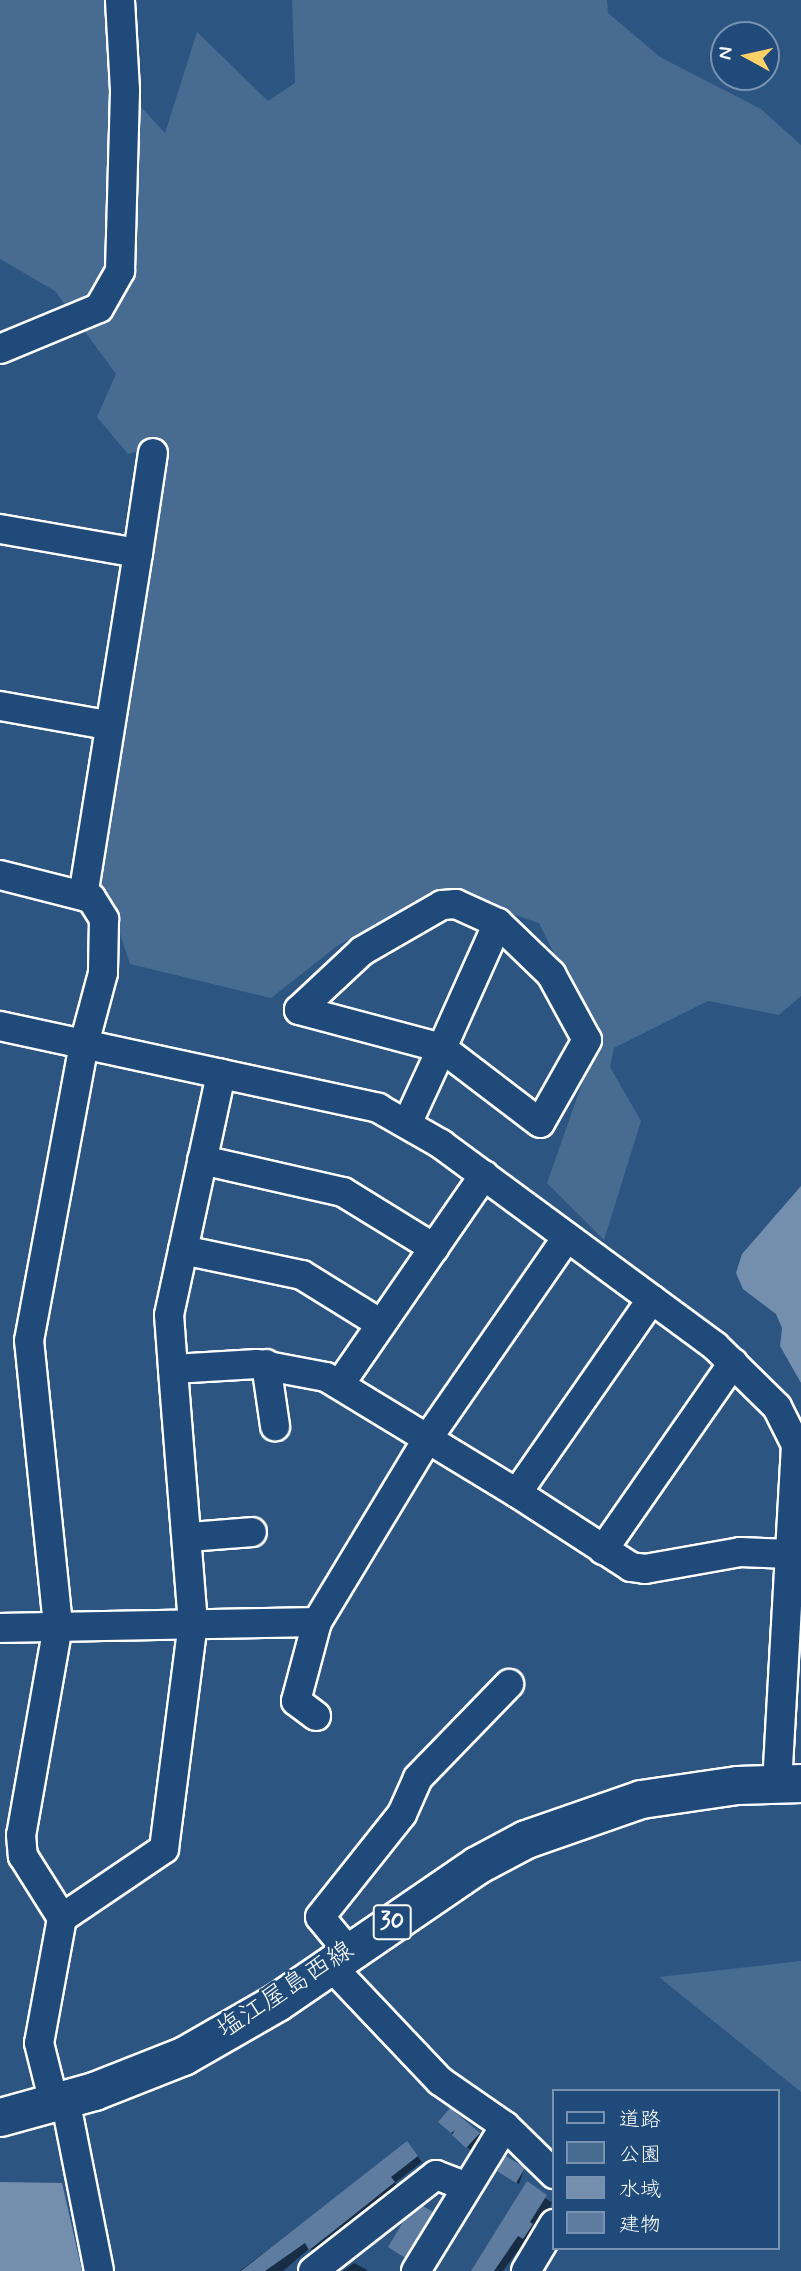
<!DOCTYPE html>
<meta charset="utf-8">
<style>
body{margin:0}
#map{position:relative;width:801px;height:2271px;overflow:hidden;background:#2c5582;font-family:Mynerve,"Klee One",sans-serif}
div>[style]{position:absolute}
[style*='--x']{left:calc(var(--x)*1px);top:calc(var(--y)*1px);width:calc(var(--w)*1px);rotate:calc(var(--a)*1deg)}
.green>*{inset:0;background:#486b92}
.water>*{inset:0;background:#748fad}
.shadow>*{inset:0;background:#0007}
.building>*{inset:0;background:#5e7c9f}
.roads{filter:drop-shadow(2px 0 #fff) drop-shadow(-2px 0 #fff) drop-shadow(0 2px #fff) drop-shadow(0 -2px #fff)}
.minor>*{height:28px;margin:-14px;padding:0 14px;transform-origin:14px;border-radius:14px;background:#1f4a7a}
.major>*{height:37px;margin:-18.5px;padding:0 18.5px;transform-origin:18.5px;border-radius:18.5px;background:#1f4a7a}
span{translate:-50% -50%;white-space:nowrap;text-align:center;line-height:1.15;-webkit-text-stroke:5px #1f4a7a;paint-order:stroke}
.shield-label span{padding:2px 5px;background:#1f4a7a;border:2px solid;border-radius:5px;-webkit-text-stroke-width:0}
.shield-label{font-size:24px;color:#fff;font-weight:700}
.street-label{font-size:26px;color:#fff}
.legend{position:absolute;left:552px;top:2089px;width:228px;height:161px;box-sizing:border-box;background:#1f4a7a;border:2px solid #7992af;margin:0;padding:9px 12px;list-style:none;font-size:21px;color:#fff}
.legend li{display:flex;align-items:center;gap:14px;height:35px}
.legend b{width:35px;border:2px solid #7992af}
.north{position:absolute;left:710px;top:21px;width:70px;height:70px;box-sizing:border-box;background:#1f4a7a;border:2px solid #7992af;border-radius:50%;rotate:278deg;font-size:19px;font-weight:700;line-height:28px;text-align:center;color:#fff}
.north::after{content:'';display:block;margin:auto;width:24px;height:32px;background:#ffd166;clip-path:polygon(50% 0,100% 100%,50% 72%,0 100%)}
</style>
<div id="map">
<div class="green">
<i style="clip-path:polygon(0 0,108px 0,113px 77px,165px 133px,197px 32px,268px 101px,295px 83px,292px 0,607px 0,608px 13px,660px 57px,761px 109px,801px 145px,801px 996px,779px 1015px,708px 1001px,614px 1048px,610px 1067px,641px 1121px,604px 1240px,547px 1183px,597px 1041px,539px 923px,439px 889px,337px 946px,271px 998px,130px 964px,114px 916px,93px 888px,166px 443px,128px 454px,97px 417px,116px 374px,55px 291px,0 259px)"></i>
<i style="clip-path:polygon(801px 1961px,801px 2092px,659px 1977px)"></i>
</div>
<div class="water">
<i style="clip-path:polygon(801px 1186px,801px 1383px,780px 1346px,782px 1328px,776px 1314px,743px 1289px,736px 1273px,742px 1254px)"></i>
<i style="clip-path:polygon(0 2182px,62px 2183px,82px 2271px,0 2271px)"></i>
</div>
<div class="shadow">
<i style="clip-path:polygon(446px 2128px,479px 2134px,485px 2140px,474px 2153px)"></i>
<i style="clip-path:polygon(407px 2143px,422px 2162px,395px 2183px,399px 2188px,316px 2254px,310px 2248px,283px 2271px,240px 2271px)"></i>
<i style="clip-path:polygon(524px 2170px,519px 2184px,501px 2173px)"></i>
<i style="clip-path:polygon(527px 2184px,552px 2203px,530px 2244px,525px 2241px,503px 2271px,472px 2271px)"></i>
<i style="clip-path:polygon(432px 2213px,438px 2220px,411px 2263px,390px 2247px)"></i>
<i style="clip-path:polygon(354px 2263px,367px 2270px,367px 2271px,343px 2271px)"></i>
</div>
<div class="building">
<i style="clip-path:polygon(450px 2108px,480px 2133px,466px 2148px,452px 2135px,455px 2130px,451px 2133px,438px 2122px)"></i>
<i style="clip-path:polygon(407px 2141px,418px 2156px,391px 2177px,395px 2182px,331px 2233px,309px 2250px,305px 2243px,265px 2271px,241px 2271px)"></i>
<i style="clip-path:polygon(506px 2156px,525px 2168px,516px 2183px,497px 2171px)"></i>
<i style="clip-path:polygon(527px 2181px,547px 2195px,530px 2222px,533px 2224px,523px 2239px,518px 2236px,494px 2271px,471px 2271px)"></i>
<i style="clip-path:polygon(423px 2206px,433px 2212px,405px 2258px,388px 2247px,403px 2222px)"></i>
</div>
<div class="roads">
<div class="minor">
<i style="--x:0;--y:349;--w:107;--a:-22.5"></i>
<i style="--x:99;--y:308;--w:43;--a:-60.4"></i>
<i style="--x:120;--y:271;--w:181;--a:-88.4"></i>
<i style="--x:125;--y:90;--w:90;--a:-93.2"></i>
<i style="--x:0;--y:529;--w:140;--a:9.9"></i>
<i style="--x:138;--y:553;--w:346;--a:99.1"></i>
<i style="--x:138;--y:553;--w:101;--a:-81.5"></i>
<i style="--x:0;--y:706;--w:109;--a:10.1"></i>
<i style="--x:0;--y:875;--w:94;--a:14.2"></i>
<i style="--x:91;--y:898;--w:25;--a:58"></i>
<i style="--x:104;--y:919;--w:54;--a:91.1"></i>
<i style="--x:103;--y:973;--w:73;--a:105"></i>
<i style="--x:84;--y:1044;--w:301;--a:100.5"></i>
<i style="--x:29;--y:1340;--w:287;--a:84.2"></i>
<i style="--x:58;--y:1626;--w:212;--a:100"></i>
<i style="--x:21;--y:1835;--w:21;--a:85"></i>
<i style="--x:23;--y:1856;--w:73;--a:57.8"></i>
<i style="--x:62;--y:1918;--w:127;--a:100.4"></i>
<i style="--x:39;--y:2043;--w:62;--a:76"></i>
<i style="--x:0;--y:1026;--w:387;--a:12.2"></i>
<i style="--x:378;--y:1108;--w:73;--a:29.7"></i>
<i style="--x:441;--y:1144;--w:340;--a:36.4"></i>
<i style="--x:715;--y:1346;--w:87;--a:44.5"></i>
<i style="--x:777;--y:1407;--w:42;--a:63.4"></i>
<i style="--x:796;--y:1445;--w:339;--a:93.2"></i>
<i style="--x:407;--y:1124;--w:84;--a:-65.3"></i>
<i style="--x:442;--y:1048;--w:137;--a:-65.9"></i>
<i style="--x:498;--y:923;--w:74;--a:43.9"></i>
<i style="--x:551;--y:974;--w:75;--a:61.4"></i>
<i style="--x:587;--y:1040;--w:95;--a:119.5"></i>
<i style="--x:540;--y:1123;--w:123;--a:-142.6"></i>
<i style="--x:442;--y:1048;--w:148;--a:-165.1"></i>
<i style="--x:299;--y:1010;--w:86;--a:-43.1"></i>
<i style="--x:362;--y:951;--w:92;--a:-29.9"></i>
<i style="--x:442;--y:905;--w:14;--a:-4"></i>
<i style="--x:456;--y:904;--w:46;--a:24.3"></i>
<i style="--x:202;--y:1160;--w:145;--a:12.8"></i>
<i style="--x:343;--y:1192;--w:107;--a:31.6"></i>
<i style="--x:183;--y:1250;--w:122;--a:11.9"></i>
<i style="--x:302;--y:1275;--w:93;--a:31.8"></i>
<i style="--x:266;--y:1364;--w:63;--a:81.7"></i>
<i style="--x:173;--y:1369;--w:54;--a:-94.2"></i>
<i style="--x:169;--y:1315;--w:247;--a:-77.8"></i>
<i style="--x:340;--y:1384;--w:254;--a:-55.4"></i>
<i style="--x:517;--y:1493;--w:136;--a:33"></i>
<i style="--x:631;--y:1567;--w:14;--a:8"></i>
<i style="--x:645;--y:1569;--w:97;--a:-10.1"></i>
<i style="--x:740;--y:1552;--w:49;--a:2.3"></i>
<i style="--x:189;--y:1537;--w:63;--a:-4.5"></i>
<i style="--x:603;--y:1550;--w:228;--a:-55.2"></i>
<i style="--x:0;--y:1628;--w:317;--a:-1.1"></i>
<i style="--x:317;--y:1622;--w:215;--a:-58.9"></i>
<i style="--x:428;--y:1438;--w:244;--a:-55.3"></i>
<i style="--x:316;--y:1716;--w:25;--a:-143"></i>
<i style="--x:296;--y:1701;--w:82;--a:-75.1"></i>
<i style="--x:62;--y:1918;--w:123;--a:-34.1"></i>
<i style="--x:164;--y:1849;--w:227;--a:-82.7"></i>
<i style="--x:193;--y:1624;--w:256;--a:-94.5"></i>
<i style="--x:173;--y:1369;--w:84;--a:-3.4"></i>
<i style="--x:257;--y:1364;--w:70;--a:10.7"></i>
<i style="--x:326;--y:1377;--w:223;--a:31.3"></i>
<i style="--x:517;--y:1493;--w:236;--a:-55.2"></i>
<i style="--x:349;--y:1952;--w:45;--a:-129.6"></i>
<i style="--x:320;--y:1917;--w:132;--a:-51.5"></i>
<i style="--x:402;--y:1814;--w:39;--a:-66"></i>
<i style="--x:418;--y:1778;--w:131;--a:-45.9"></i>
<i style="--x:330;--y:1965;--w:160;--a:46.5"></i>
<i style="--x:440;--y:2081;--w:79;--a:34.7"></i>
<i style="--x:505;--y:2126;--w:69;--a:44.4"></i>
<i style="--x:65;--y:2099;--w:175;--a:78.8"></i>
<i style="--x:313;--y:2271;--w:156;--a:-38"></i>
<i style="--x:436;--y:2175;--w:33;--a:21"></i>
<i style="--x:416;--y:2271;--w:170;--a:-58.5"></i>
<i style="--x:526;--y:2271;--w:55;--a:-59.2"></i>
</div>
<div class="major">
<i style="--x:0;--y:2117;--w:98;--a:-15.5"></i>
<i style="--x:94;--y:2091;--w:96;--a:-21.5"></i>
<i style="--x:183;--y:2056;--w:108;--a:-29.9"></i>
<i style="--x:277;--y:2002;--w:242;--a:-34.4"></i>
<i style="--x:477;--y:1865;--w:55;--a:-28"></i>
<i style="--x:526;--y:1839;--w:122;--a:-19.2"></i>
<i style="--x:641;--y:1799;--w:97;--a:-8.3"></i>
<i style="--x:737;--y:1785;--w:64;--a:-1.8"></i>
</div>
</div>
<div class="shield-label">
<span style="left:392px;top:1922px">30</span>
</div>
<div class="street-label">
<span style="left:286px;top:1991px;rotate:-33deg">塩江屋島西線</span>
</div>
<ul class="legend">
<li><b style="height:9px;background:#1f4a7a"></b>道路</li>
<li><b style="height:19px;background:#486b92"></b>公園</li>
<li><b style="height:19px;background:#748fad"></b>水域</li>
<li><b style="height:19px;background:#5e7c9f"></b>建物</li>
</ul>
<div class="north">N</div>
</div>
